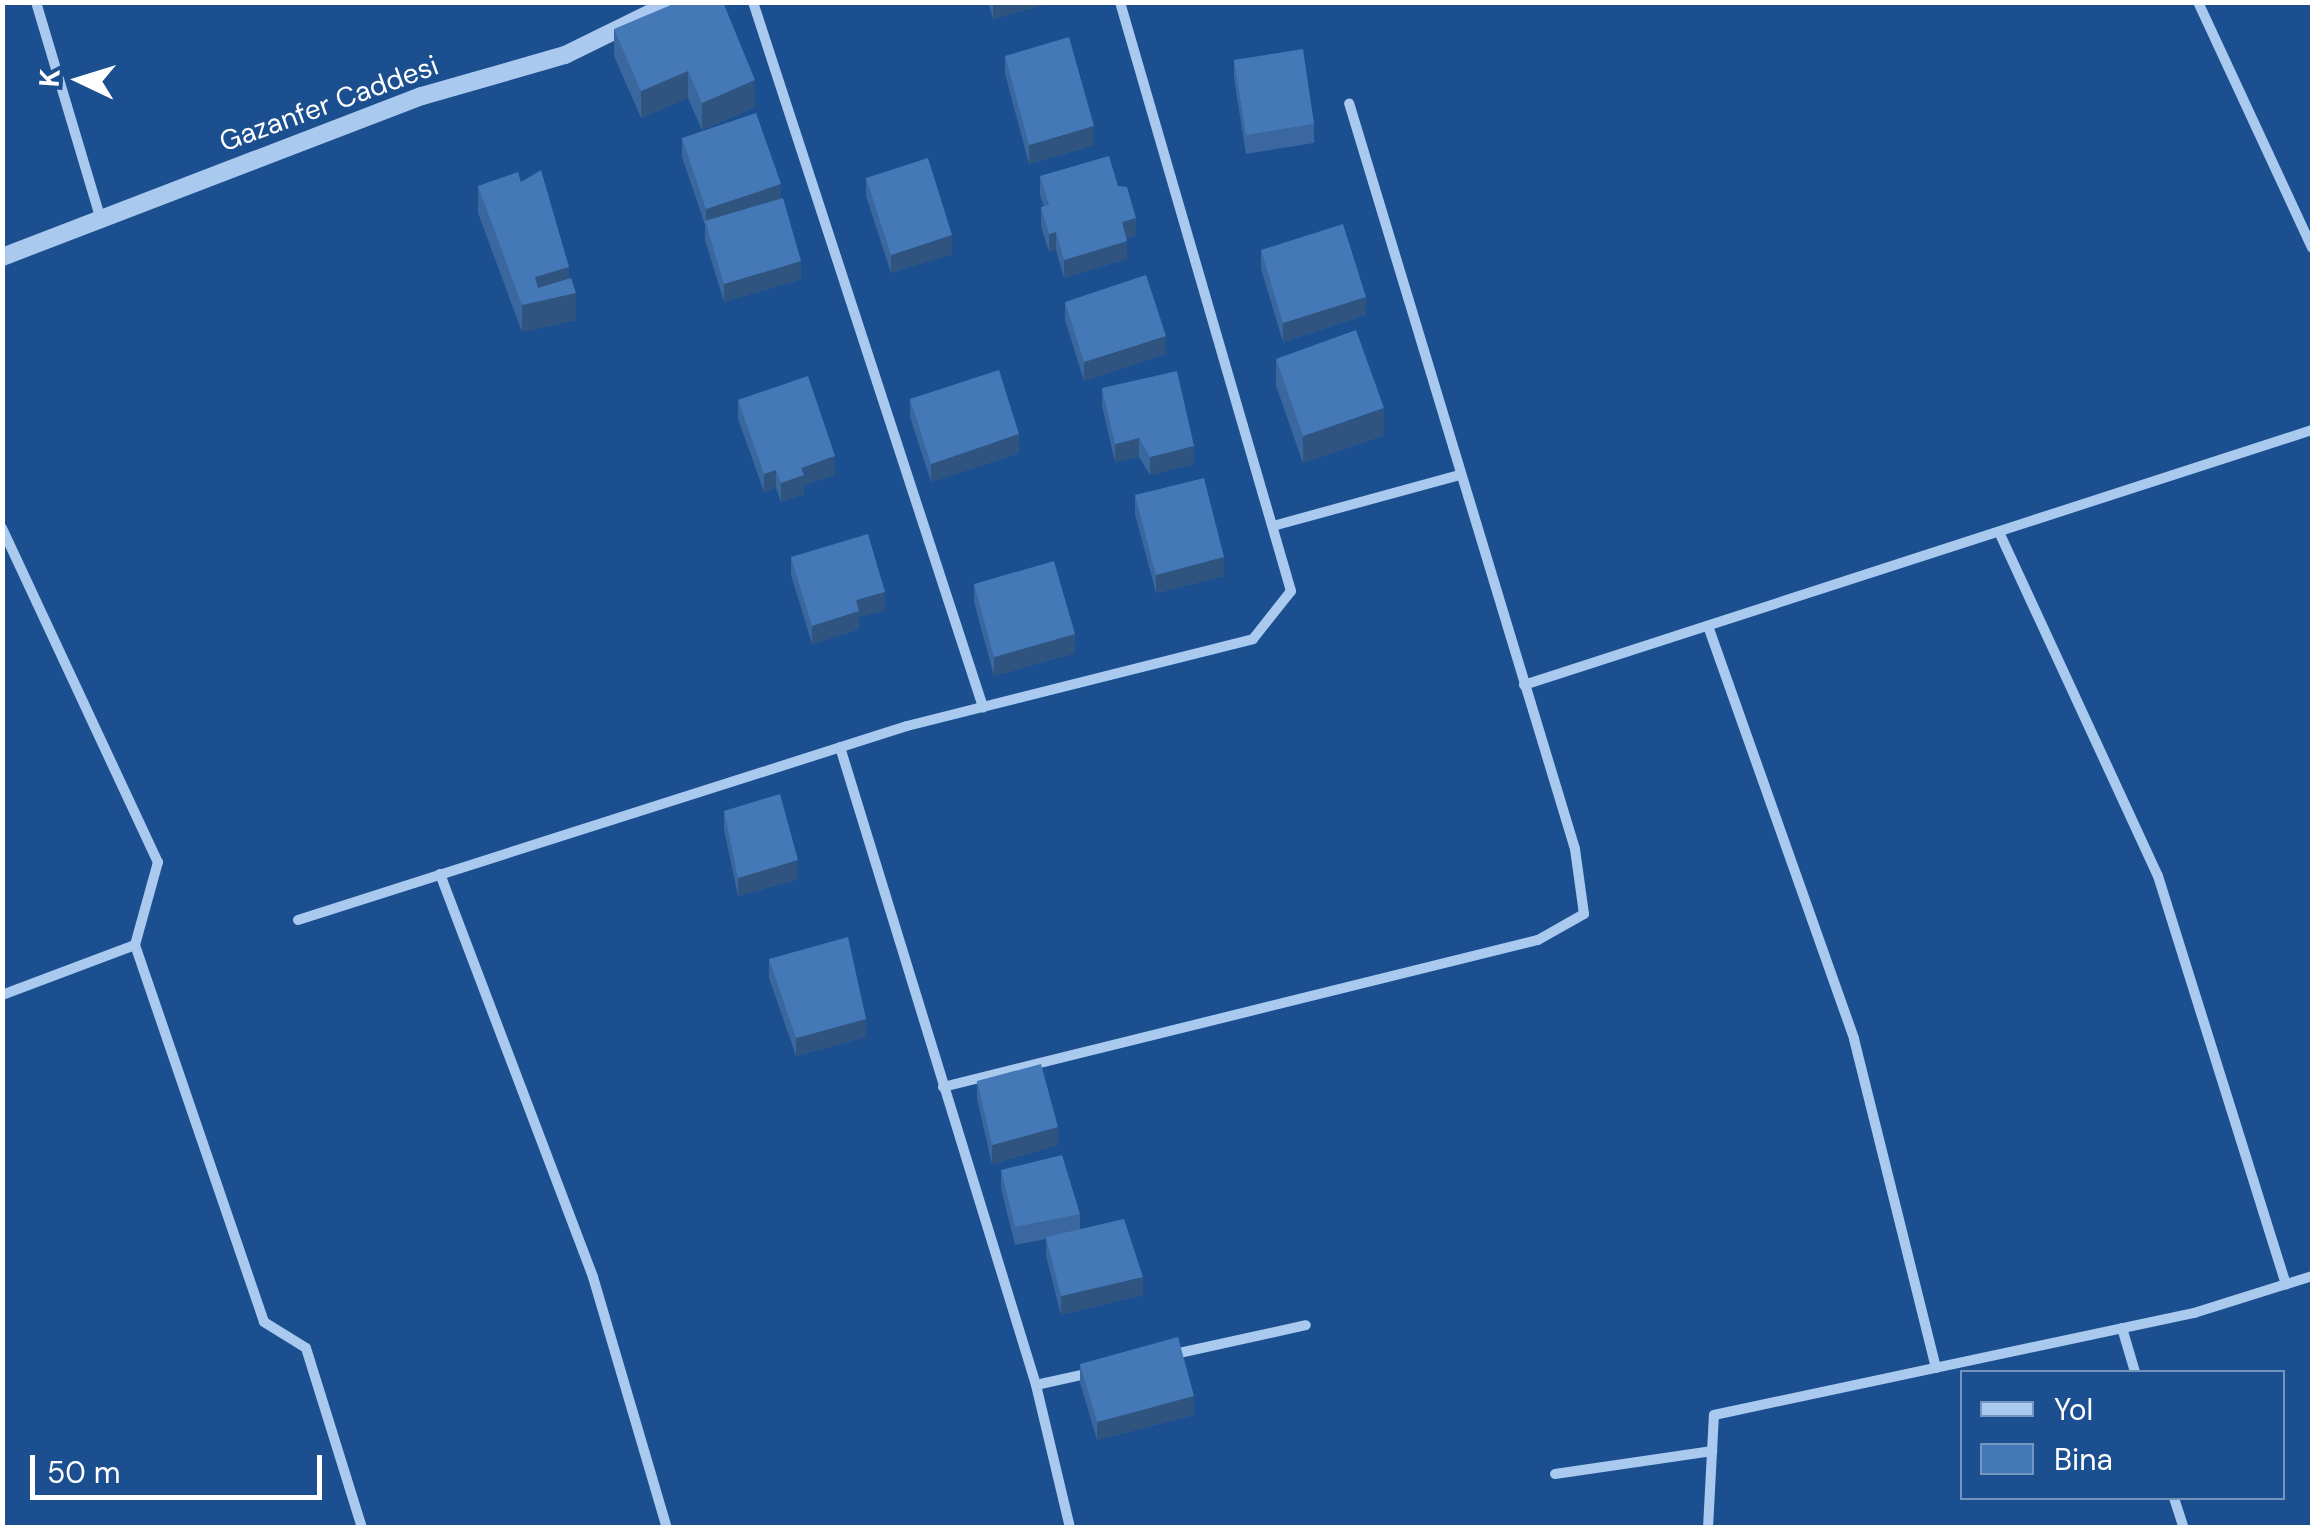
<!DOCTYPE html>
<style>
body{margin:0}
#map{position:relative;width:2315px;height:1530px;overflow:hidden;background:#1b4f8f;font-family:"DM Sans",sans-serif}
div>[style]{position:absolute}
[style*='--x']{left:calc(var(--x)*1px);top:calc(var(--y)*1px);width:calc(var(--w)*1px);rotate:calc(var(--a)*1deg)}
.minor>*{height:10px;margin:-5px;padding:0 5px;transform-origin:5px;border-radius:5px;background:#a9c9ee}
.tertiary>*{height:18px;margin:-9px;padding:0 9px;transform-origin:9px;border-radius:9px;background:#a9c9ee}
.wall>*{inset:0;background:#3a679d}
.shaded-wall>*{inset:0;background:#305480}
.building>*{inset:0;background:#4478b7}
span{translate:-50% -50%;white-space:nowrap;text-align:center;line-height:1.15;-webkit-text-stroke:8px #1b4f8f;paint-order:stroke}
.street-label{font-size:28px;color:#fff}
.frame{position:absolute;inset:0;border:5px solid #fff;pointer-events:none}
.legend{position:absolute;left:1960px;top:1370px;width:325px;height:130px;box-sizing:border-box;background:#1b4f8f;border:2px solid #7695bc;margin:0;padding:12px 18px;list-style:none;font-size:30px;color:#fff}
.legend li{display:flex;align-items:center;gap:20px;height:50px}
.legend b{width:50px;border:2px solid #7695bc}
.north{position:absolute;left:30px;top:30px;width:100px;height:100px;-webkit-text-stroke:8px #1b4f8f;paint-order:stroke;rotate:274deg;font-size:28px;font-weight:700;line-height:40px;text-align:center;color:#fff}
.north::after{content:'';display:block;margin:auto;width:35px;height:45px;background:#fff;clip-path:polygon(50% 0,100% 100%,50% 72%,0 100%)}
.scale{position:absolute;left:30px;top:1455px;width:292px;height:45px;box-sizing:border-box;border:5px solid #fff;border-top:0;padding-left:12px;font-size:30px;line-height:35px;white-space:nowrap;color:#fff;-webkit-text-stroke:8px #1b4f8f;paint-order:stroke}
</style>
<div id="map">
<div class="minor">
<i style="--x:36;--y:2;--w:227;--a:73.4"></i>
<i style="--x:753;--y:2;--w:742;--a:71.93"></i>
<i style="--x:2198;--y:2;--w:271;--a:65.1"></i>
<i style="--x:1273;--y:526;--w:193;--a:-15.3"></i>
<i style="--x:2;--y:528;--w:369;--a:65"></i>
<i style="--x:158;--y:862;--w:86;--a:105.5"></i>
<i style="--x:135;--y:945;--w:398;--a:71.1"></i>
<i style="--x:264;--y:1322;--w:49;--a:31.8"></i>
<i style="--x:306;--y:1348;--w:189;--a:72.7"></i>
<i style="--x:1999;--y:532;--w:379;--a:65.2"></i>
<i style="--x:2158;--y:876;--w:428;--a:72.6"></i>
<i style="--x:1708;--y:626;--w:438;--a:70.5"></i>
<i style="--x:1854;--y:1039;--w:339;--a:76"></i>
<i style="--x:1524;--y:685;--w:828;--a:-17.93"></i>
<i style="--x:840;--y:747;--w:667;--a:72.92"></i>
<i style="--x:1036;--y:1385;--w:147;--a:76.6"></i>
<i style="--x:440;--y:874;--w:431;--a:69.2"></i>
<i style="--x:593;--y:1277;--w:262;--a:73.6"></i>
<i style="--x:298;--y:920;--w:639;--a:-17.67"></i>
<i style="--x:907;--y:726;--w:357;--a:-14.1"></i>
<i style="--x:1253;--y:639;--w:61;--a:-51.6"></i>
<i style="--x:1291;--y:591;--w:613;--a:-106.19"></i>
<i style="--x:2;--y:995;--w:142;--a:-20.6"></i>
<i style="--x:943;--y:1087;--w:613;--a:-13.88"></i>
<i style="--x:1538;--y:940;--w:53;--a:-29.5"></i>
<i style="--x:1584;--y:914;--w:66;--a:-97.9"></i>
<i style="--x:1575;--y:849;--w:779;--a:-106.85"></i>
<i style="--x:2122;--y:1328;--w:46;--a:73.5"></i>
<i style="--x:1170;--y:1355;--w:139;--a:-12.4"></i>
<i style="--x:1036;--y:1385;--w:55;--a:-12.5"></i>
<i style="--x:1555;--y:1474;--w:159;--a:-8.3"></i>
<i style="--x:2174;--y:1498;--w:32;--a:72"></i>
<i style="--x:1708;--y:1528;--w:113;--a:-87"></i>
<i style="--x:1714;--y:1415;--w:491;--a:-12"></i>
<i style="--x:2194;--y:1313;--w:124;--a:-17.4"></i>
</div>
<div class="tertiary">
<i style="--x:2;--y:257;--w:450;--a:-21"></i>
<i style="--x:422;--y:96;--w:149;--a:-16"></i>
<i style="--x:565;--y:55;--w:120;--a:-26.1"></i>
</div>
<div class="wall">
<i style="clip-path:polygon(988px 2px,1053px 2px,993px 19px)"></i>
<i style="clip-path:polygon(614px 29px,755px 107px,702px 130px,688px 98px,641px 118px,614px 56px)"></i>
<i style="clip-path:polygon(1005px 56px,1094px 145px,1029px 164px,1005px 74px)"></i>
<i style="clip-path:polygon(1234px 60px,1314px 124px,1314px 143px,1246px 154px,1234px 79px)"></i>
<i style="clip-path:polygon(682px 138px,781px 199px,801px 279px,724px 302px,705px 240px,705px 225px,682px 157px)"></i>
<i style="clip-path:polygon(1040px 176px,1118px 186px,1136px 236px,1126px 239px,1127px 259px,1064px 278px,1056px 250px,1049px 252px,1041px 226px,1041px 207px,1044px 207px,1040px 195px)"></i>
<i style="clip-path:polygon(866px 178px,952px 254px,891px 273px,866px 196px)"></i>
<i style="clip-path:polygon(521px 182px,569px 279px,576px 320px,522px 332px,478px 213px,478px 186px)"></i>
<i style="clip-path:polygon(1261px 250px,1366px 315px,1283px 342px,1261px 269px)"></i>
<i style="clip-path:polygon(1065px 302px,1166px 354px,1084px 381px,1065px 320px)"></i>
<i style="clip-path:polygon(1276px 359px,1384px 435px,1303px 463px,1276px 386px)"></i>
<i style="clip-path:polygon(1102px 388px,1194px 464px,1150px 475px,1139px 457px,1115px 462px,1102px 406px)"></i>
<i style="clip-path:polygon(910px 399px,1019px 453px,931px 482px,910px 417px)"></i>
<i style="clip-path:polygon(738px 400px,835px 475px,804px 485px,804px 494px,781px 502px,776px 488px,764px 492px,738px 419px)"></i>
<i style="clip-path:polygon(1135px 495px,1224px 576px,1156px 593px,1135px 514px)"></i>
<i style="clip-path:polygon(791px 557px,885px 610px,859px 617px,859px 629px,812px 644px,791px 575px)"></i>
<i style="clip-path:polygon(974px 584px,1075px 653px,994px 676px,974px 602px)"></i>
<i style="clip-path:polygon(724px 811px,798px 879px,738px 896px,724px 830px)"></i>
<i style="clip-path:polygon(769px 959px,866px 1037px,796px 1056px,769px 978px)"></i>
<i style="clip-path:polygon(977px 1081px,1058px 1145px,992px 1164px,977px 1099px)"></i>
<i style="clip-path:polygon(1001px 1170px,1080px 1214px,1080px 1229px,1143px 1295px,1061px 1315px,1046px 1256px,1046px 1239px,1015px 1245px,1001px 1189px)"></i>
<i style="clip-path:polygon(1080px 1364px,1194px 1415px,1097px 1440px,1080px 1383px)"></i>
</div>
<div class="shaded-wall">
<i style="clip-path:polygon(993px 2px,1053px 2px,993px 19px)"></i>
<i style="clip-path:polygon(688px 71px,688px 98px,641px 118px,641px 91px)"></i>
<i style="clip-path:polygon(755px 80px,755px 107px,702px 130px,702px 103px)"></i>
<i style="clip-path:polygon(1094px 126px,1094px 145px,1029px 164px,1029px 145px)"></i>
<i style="clip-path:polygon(781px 184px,781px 202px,706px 227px,706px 209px)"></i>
<i style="clip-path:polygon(1136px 218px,1136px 236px,1122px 240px,1122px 222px)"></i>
<i style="clip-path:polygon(1056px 232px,1056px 250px,1049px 252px,1049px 234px)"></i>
<i style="clip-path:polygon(952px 235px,952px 254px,891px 273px,891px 255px)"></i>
<i style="clip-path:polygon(1127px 241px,1127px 259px,1064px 278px,1064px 260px)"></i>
<i style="clip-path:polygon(801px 261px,801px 279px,724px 302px,724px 284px)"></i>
<i style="clip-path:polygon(569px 267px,569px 294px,576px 293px,576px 320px,522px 332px,522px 305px,535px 277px)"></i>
<i style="clip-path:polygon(1366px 297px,1366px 315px,1283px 342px,1283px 323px)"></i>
<i style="clip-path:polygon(1166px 336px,1166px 354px,1084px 381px,1084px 362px)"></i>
<i style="clip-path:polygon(1384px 408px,1384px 435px,1303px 463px,1303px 436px)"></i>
<i style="clip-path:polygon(1019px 434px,1019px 453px,931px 482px,931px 464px)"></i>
<i style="clip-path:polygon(1139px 438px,1139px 457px,1115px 462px,1115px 444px)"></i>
<i style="clip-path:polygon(1194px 446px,1194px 464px,1150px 475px,1150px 457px)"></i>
<i style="clip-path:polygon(835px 456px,835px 475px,804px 485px,804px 494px,781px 502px,781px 483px,801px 468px)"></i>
<i style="clip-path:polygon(776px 470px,776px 488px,764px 492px,764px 474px)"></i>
<i style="clip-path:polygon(1224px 557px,1224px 576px,1156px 593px,1156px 575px)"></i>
<i style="clip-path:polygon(885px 592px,885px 610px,859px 617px,859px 629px,812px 644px,812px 626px,856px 600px)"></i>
<i style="clip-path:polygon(1075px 634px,1075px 653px,994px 676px,994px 657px)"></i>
<i style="clip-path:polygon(798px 860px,798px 879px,738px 896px,738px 878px)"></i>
<i style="clip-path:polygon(866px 1019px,866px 1037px,796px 1056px,796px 1038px)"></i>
<i style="clip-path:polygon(1058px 1127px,1058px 1145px,992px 1164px,992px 1145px)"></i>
<i style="clip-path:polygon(1143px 1277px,1143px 1295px,1061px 1315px,1061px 1296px)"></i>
<i style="clip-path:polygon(1194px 1396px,1194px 1415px,1097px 1440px,1097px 1422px)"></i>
</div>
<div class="building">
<i style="clip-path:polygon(678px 2px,723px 2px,755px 80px,702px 103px,688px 71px,641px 91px,614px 29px)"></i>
<i style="clip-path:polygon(1069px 37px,1094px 126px,1029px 145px,1005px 56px)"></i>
<i style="clip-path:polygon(1303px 49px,1314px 124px,1246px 135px,1234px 60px)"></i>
<i style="clip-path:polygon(756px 113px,781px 184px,706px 209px,682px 138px)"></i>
<i style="clip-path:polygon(1109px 156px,1118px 186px,1127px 187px,1136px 218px,1122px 222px,1127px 241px,1064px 260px,1056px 232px,1049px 234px,1041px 207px,1049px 205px,1040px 176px)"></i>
<i style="clip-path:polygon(928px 158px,952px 235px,891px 255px,866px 178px)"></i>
<i style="clip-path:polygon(541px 170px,569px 267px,535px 277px,538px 288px,571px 278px,576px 293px,522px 305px,478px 186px,518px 172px,521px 182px)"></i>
<i style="clip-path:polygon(783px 198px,801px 261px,724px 284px,705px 221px)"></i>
<i style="clip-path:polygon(1343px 224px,1366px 297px,1283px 323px,1261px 250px)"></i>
<i style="clip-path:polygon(1146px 275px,1166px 336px,1084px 362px,1065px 302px)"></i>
<i style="clip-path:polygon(1356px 330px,1384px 408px,1303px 436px,1276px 359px)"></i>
<i style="clip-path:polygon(999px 370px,1019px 434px,931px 464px,910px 399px)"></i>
<i style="clip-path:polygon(1177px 371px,1194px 446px,1150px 457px,1139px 438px,1115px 444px,1102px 388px)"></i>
<i style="clip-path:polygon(808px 376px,835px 456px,801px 468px,804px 475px,781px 483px,776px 470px,764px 474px,738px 400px)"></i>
<i style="clip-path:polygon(1204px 478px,1224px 557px,1156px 575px,1135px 495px)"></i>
<i style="clip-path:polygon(868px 534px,885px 592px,856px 600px,859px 611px,812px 626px,791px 557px)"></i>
<i style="clip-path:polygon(1054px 561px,1075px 634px,994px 657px,974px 584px)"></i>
<i style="clip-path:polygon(780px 794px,798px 860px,738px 878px,724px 811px)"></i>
<i style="clip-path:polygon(848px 937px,866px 1019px,796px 1038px,769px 959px)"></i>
<i style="clip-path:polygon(1041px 1064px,1058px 1127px,992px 1145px,977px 1081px)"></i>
<i style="clip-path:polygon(1062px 1155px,1080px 1214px,1015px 1227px,1001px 1170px)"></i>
<i style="clip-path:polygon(1124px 1219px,1143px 1277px,1061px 1296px,1046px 1237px)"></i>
<i style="clip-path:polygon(1178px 1337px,1194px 1396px,1097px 1422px,1080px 1364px)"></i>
</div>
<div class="street-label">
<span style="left:329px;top:104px;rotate:-20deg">Gazanfer Caddesi</span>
</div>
<div class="frame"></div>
<ul class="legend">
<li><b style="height:12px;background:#a9c9ee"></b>Yol</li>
<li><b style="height:28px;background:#4478b7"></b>Bina</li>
</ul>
<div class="north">K</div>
<div class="scale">50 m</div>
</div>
